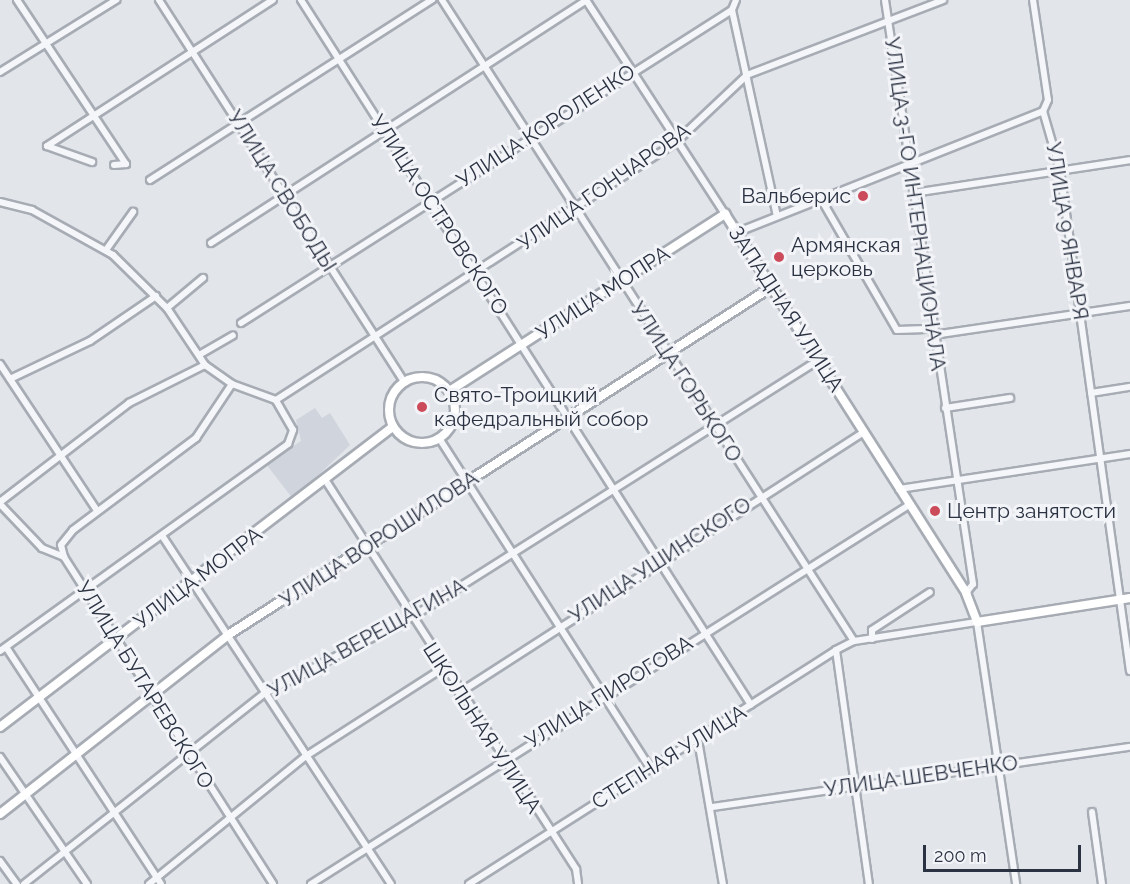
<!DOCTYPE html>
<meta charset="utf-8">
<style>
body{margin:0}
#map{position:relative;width:1130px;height:884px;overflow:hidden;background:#e2e5ea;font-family:Raleway,sans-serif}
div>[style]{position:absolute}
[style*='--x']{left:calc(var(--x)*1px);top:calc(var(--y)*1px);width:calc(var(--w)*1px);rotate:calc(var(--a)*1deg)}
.built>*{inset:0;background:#d0d4dc}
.roads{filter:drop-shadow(2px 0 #a7acb4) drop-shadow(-2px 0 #a7acb4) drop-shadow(0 2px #a7acb4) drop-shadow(0 -2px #a7acb4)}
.minor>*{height:6px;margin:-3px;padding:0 3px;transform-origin:3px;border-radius:3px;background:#f5f6f9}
.major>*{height:8px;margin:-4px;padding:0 4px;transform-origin:4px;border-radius:4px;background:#fff}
.major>.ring{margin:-4px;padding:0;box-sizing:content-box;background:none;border:8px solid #fff;border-radius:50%}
.dots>*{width:16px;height:16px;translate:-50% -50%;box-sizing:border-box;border:3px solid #f2f4f8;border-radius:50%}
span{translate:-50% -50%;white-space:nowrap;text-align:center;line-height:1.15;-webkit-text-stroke:6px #f2f4f8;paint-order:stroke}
.street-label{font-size:21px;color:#2b3242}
.poi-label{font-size:21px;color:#2b3242}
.right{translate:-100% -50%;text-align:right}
.left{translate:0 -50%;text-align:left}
.scale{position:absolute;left:923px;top:845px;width:158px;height:27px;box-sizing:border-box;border:3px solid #2b3242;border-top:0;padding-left:8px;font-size:18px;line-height:21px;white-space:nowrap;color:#2b3242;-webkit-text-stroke:4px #f2f4f8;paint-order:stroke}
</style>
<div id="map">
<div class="built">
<i style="clip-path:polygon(315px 408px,322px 418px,330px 413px,350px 445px,293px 499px,266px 464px,301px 441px,296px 420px)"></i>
</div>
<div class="roads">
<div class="minor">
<i style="--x:17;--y:0;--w:197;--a:56.4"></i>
<i style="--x:126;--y:164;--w:12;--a:175"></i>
<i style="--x:159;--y:0;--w:455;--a:57.3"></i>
<i style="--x:301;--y:0;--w:836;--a:57.45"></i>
<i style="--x:442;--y:0;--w:762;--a:57.27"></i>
<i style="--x:736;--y:0;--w:11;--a:112"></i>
<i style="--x:732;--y:10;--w:211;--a:77.7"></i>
<i style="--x:885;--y:0;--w:591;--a:81.43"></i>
<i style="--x:973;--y:584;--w:11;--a:128"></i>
<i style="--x:1033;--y:0;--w:101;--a:81.5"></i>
<i style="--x:1048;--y:100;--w:12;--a:114"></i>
<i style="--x:0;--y:72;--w:137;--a:-31.8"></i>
<i style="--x:1043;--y:111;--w:61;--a:73.9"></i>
<i style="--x:1060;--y:170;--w:506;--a:82.05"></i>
<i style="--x:47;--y:146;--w:269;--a:-32.9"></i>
<i style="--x:47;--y:146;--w:48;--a:19.6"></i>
<i style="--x:150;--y:180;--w:335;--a:-32.6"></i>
<i style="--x:913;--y:193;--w:219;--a:-8.6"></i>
<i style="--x:821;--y:199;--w:151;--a:59.9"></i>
<i style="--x:897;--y:330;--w:36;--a:-2"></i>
<i style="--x:0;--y:202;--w:33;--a:14"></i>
<i style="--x:32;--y:210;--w:93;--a:29.1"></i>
<i style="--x:113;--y:255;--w:76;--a:44.5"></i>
<i style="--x:167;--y:308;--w:69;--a:56.3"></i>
<i style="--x:205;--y:365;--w:33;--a:35"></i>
<i style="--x:232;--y:384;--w:47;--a:20"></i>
<i style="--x:738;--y:232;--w:328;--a:-21.6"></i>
<i style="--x:211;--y:243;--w:447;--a:-32.9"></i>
<i style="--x:586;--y:0;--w:255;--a:57"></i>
<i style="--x:106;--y:250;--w:47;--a:-54.6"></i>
<i style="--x:167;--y:308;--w:47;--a:-39.8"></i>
<i style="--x:241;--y:323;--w:582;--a:-32.52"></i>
<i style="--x:933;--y:335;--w:199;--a:-8.4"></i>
<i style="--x:199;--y:355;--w:39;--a:-30"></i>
<i style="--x:0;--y:364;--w:174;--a:56.5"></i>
<i style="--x:10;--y:379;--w:89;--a:-25.4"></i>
<i style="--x:90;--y:341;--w:80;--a:-34.3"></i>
<i style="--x:1091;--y:393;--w:39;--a:-9"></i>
<i style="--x:276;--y:400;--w:476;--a:-32.8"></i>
<i style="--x:676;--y:142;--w:98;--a:-43.3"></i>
<i style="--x:747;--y:75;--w:210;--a:-20.9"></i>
<i style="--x:945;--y:408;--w:66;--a:-8.7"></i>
<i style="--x:439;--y:438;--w:393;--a:57.4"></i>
<i style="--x:326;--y:481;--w:462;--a:57.2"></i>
<i style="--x:576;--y:869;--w:15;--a:82"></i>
<i style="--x:899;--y:489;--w:234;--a:-8.6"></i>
<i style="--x:0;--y:502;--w:163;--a:-37.5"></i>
<i style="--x:129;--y:403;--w:85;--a:-26.6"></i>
<i style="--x:0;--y:504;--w:61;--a:46.3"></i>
<i style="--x:42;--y:548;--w:24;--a:22"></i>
<i style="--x:64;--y:557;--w:388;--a:57.4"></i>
<i style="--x:163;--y:537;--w:415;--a:56.7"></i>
<i style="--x:64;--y:557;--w:12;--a:-104"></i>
<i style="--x:61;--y:545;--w:19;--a:-51"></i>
<i style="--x:73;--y:530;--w:154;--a:-36.8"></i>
<i style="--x:196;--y:438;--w:65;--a:-56.3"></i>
<i style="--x:872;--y:639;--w:9;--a:-90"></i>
<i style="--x:872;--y:630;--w:69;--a:-33.2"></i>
<i style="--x:6;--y:647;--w:283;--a:56.8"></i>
<i style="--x:836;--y:650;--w:236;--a:82"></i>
<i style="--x:0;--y:651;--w:355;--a:-35.7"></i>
<i style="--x:288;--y:444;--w:15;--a:-70"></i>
<i style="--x:293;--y:430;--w:34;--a:-120"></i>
<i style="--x:459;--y:693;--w:482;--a:-32.8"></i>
<i style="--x:698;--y:740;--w:146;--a:80.2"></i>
<i style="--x:0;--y:757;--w:154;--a:55.6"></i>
<i style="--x:712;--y:807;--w:422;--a:-8.2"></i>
<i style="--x:1092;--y:812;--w:73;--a:82.1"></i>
<i style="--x:0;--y:861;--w:29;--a:54"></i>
<i style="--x:24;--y:884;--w:308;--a:-38.4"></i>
<i style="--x:265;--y:693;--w:165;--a:-27.3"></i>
<i style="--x:412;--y:617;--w:481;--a:-32.3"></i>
<i style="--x:149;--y:884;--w:203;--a:-39.2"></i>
<i style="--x:306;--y:756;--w:163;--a:-32.7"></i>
<i style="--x:311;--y:884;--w:708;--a:-32.37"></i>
<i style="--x:469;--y:884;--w:435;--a:-32.5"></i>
<i style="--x:836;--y:650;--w:20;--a:-27"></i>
<i style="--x:854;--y:641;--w:124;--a:-8.8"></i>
<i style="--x:977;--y:622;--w:265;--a:81.5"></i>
</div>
<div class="major">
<i class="ring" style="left:389px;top:377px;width:58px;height:58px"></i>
<i style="--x:451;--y:390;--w:326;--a:-32.7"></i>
<i style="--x:725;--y:214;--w:449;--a:57.5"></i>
<i style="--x:966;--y:593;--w:31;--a:69"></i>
<i style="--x:977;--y:622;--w:155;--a:-8.9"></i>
<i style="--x:0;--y:727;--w:494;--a:-37.4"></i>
<i style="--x:0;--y:814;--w:290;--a:-38.1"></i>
<i style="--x:228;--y:635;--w:647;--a:-32.63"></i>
</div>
</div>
<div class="dots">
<i style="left:863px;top:196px;background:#cb4b5a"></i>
<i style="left:779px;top:257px;background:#cb4b5a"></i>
<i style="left:422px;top:407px;background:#cb4b5a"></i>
<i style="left:935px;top:511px;background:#cb4b5a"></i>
</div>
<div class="street-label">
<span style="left:546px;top:126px;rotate:-33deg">УЛИЦА КОРОЛЕНКО</span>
<span style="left:604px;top:187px;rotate:-35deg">УЛИЦА ГОНЧАРОВА</span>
<span style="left:282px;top:191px;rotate:58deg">УЛИЦА СВОБОДЫ</span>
<span style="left:915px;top:204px;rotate:82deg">УЛИЦА 3-ГО ИНТЕРНАЦИОНАЛА</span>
<span style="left:439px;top:215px;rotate:57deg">УЛИЦА ОСТРОВСКОГО</span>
<span style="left:1067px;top:231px;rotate:81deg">УЛИЦА 9 ЯНВАРЯ</span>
<span style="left:603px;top:293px;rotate:-33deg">УЛИЦА МОПРА</span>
<span style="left:786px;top:309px;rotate:57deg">ЗАПАДНАЯ УЛИЦА</span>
<span style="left:686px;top:382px;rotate:57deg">УЛИЦА ГОРЬКОГО</span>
<span style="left:379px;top:539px;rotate:-33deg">УЛИЦА ВОРОШИЛОВА</span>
<span style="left:660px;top:560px;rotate:-33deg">УЛИЦА УШИНСКОГО</span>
<span style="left:198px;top:578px;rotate:-37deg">УЛИЦА МОПРА</span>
<span style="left:367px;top:638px;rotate:-29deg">УЛИЦА ВЕРЕЩАГИНА</span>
<span style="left:145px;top:685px;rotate:58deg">УЛИЦА БУТАРЕВСКОГО</span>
<span style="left:609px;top:692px;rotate:-32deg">УЛИЦА ПИРОГОВА</span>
<span style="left:482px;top:728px;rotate:57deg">ШКОЛЬНАЯ УЛИЦА</span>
<span style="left:669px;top:757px;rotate:-32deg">СТЕПНАЯ УЛИЦА</span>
<span style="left:921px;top:776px;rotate:-8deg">УЛИЦА ШЕВЧЕНКО</span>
</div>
<div class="poi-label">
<span class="right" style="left:851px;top:196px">Вальберис</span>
<span class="left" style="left:791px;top:257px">Армянская<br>церковь</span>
<span class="left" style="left:434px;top:407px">Свято-Троицкий<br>кафедральный собор</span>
<span class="left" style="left:947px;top:511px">Центр занятости</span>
</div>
<div class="scale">200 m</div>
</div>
